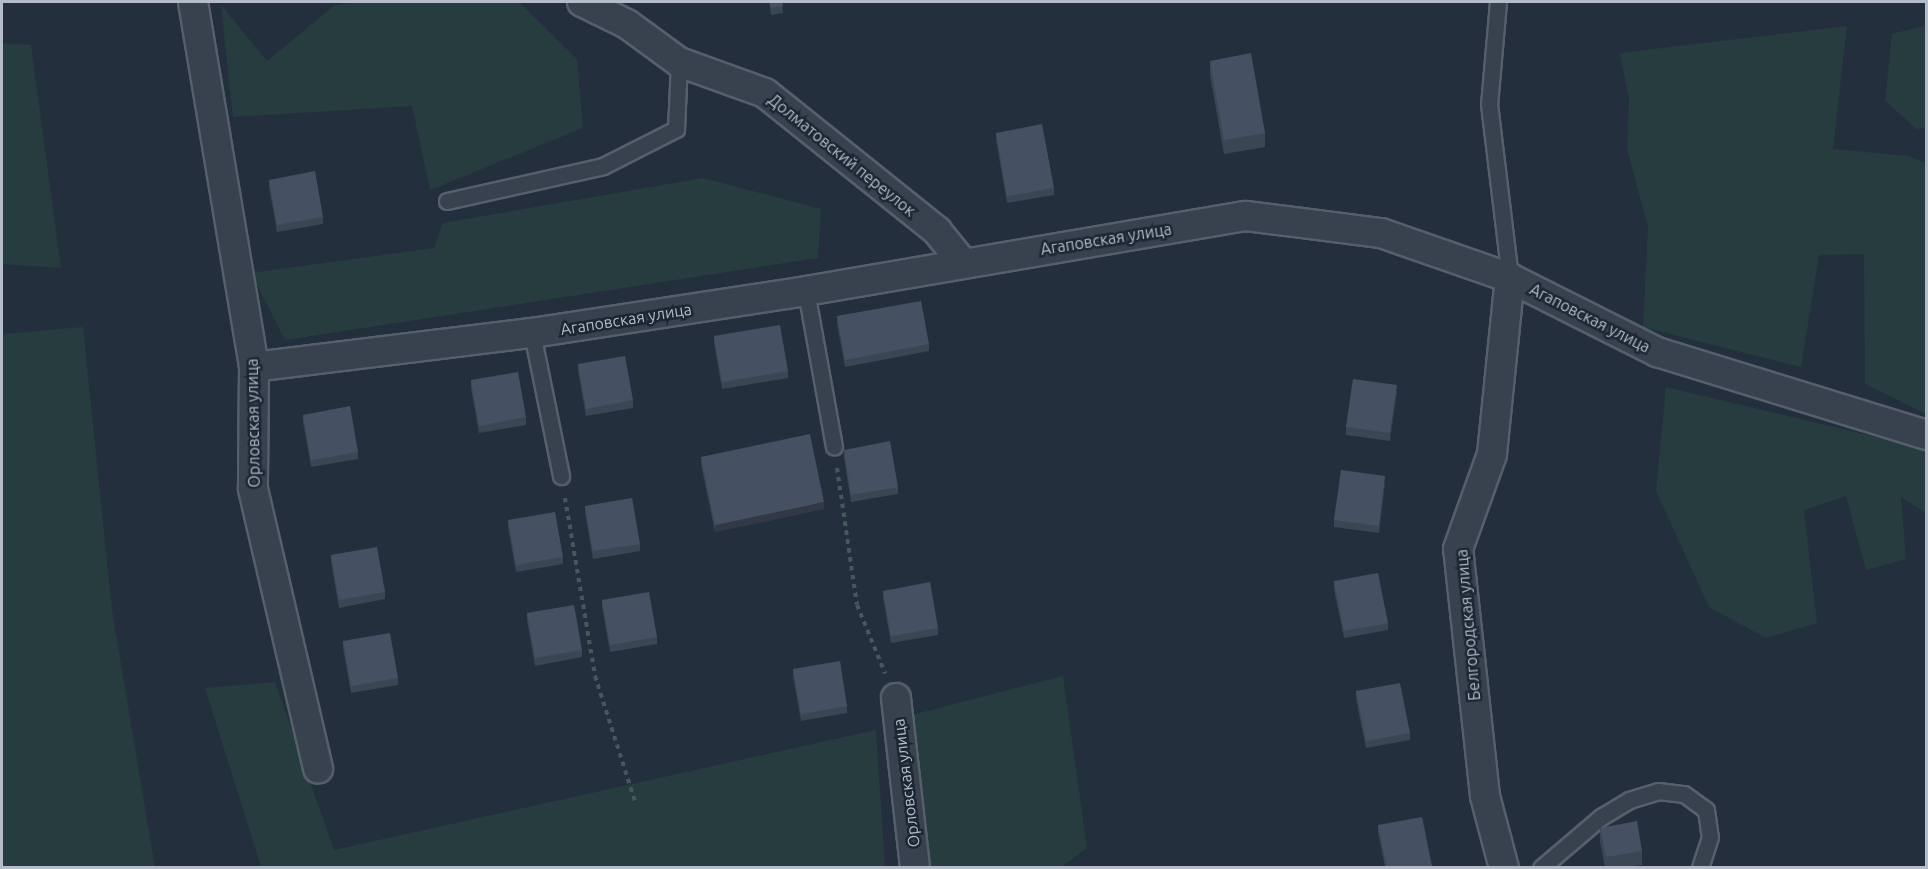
<!DOCTYPE html>
<meta charset="utf-8">
<style>
body{margin:0}
#map{position:relative;width:1928px;height:869px;overflow:hidden;background:#242f3e;font-family:Ubuntu,sans-serif}
div>[style]{position:absolute}
[style*='--x']{left:calc(var(--x)*1px);top:calc(var(--y)*1px);width:calc(var(--w)*1px);rotate:calc(var(--a)*1deg)}
.green>*{inset:0;background:#263c3f}
.path>*{height:4px;margin-top:-2px;transform-origin:0;background:repeating-linear-gradient(90deg,#44595c 0 4.5px,transparent 0 9px)}
.roads{filter:drop-shadow(2px 0 #565f6c) drop-shadow(-2px 0 #565f6c) drop-shadow(0 2px #565f6c) drop-shadow(0 -2px #565f6c)}
.lane>*{height:15px;margin:-7.5px;padding:0 7.5px;transform-origin:7.5px;border-radius:7.5px;background:#38414e}
.street>*{height:28px;margin:-14px;padding:0 14px;transform-origin:14px;border-radius:14px;background:#38414e}
.wall>*{inset:0;background:#3b4654}
.shaded-wall>*{inset:0;background:#303945}
.building>*{inset:0;background:#455162}
span{translate:-50% -50%;white-space:nowrap;text-align:center;line-height:1.15;-webkit-text-stroke:5px #1d2633;paint-order:stroke}
.street-label{font-size:16px;color:#b4bcc9}
.frame{position:absolute;inset:0;border:3px solid #b4bcc9;pointer-events:none}
</style>
<div id="map">
<div class="green">
<i style="clip-path:polygon(358px 2px,519px 2px,577px 59px,583px 128px,430px 190px,412px 106px,233px 117px,221px 5px,267px 61px,335px 5px)"></i>
<i style="clip-path:polygon(1926px 25px,1926px 128px,1916px 129px,1885px 100px,1892px 34px)"></i>
<i style="clip-path:polygon(1847px 26px,1833px 149px,1908px 156px,1926px 163px,1926px 414px,1865px 384px,1864px 254px,1819px 255px,1801px 367px,1643px 327px,1648px 227px,1627px 149px,1629px 99px,1620px 53px)"></i>
<i style="clip-path:polygon(2px 43px,31px 45px,61px 268px,2px 264px)"></i>
<i style="clip-path:polygon(703px 178px,821px 209px,818px 258px,285px 340px,251px 273px,434px 248px,443px 223px)"></i>
<i style="clip-path:polygon(83px 327px,112px 610px,155px 867px,2px 867px,2px 334px)"></i>
<i style="clip-path:polygon(1666px 387px,1926px 449px,1926px 513px,1901px 497px,1906px 559px,1866px 570px,1846px 496px,1804px 510px,1817px 623px,1766px 638px,1709px 607px,1656px 491px)"></i>
<i style="clip-path:polygon(1063px 676px,1087px 848px,1061px 867px,921px 867px,900px 718px)"></i>
<i style="clip-path:polygon(275px 682px,334px 850px,876px 730px,885px 867px,261px 867px,205px 688px)"></i>
</div>
<div class="path">
<i style="--x:837;--y:468;--w:138;--a:81.7"></i>
<i style="--x:857;--y:605;--w:74;--a:67.6"></i>
<i style="--x:565;--y:498;--w:181;--a:80.4"></i>
<i style="--x:595;--y:676;--w:131;--a:72.3"></i>
</div>
<div class="roads">
<div class="lane">
<i style="--x:1498;--y:2;--w:102;--a:95"></i>
<i style="--x:1489;--y:104;--w:175;--a:83.1"></i>
<i style="--x:447;--y:201;--w:160;--a:-12.6"></i>
<i style="--x:603;--y:166;--w:82;--a:-26.9"></i>
<i style="--x:676;--y:129;--w:67;--a:-87.4"></i>
<i style="--x:806;--y:291;--w:158;--a:79.8"></i>
<i style="--x:532;--y:333;--w:146;--a:78.5"></i>
<i style="--x:1541;--y:868;--w:79;--a:-40.4"></i>
<i style="--x:1601;--y:817;--w:33;--a:-31"></i>
<i style="--x:1629;--y:800;--w:30;--a:-17"></i>
<i style="--x:1658;--y:791;--w:26;--a:7"></i>
<i style="--x:1684;--y:794;--w:27;--a:36"></i>
<i style="--x:1706;--y:810;--w:27;--a:82"></i>
<i style="--x:1710;--y:837;--w:33;--a:108"></i>
</div>
<div class="street">
<i style="--x:193;--y:2;--w:370;--a:80.5"></i>
<i style="--x:254;--y:367;--w:122;--a:90.5"></i>
<i style="--x:253;--y:489;--w:287;--a:76.9"></i>
<i style="--x:582;--y:2;--w:50;--a:26.1"></i>
<i style="--x:627;--y:24;--w:64;--a:36.2"></i>
<i style="--x:679;--y:62;--w:91;--a:19.8"></i>
<i style="--x:765;--y:93;--w:221;--a:38.7"></i>
<i style="--x:937;--y:231;--w:40;--a:51"></i>
<i style="--x:254;--y:367;--w:280;--a:-7"></i>
<i style="--x:532;--y:333;--w:277;--a:-8.7"></i>
<i style="--x:806;--y:291;--w:446;--a:-9.7"></i>
<i style="--x:1246;--y:216;--w:136;--a:7.2"></i>
<i style="--x:1381;--y:233;--w:137;--a:19.2"></i>
<i style="--x:1510;--y:278;--w:165;--a:26.7"></i>
<i style="--x:1657;--y:352;--w:282;--a:17.1"></i>
<i style="--x:896;--y:698;--w:171;--a:83.6"></i>
<i style="--x:1504;--y:868;--w:74;--a:-104.8"></i>
<i style="--x:1485;--y:796;--w:248;--a:-96.2"></i>
<i style="--x:1458;--y:549;--w:101;--a:-70.3"></i>
<i style="--x:1492;--y:454;--w:177;--a:-84.2"></i>
</div>
</div>
<div class="wall">
<i style="clip-path:polygon(769px 2px,782px 2px,783px 13px,771px 15px)"></i>
<i style="clip-path:polygon(1210px 61px,1265px 133px,1265px 147px,1224px 154px,1210px 75px)"></i>
<i style="clip-path:polygon(996px 133px,1054px 188px,1054px 195px,1007px 203px,996px 140px)"></i>
<i style="clip-path:polygon(269px 180px,323px 217px,323px 224px,277px 232px,269px 187px)"></i>
<i style="clip-path:polygon(837px 316px,929px 344px,929px 351px,845px 367px,837px 324px)"></i>
<i style="clip-path:polygon(714px 336px,788px 371px,788px 378px,722px 389px,714px 343px)"></i>
<i style="clip-path:polygon(578px 364px,633px 400px,633px 408px,586px 416px,578px 371px)"></i>
<i style="clip-path:polygon(471px 380px,526px 417px,526px 425px,479px 433px,471px 388px)"></i>
<i style="clip-path:polygon(1397px 392px,1390px 441px,1346px 435px,1346px 427px)"></i>
<i style="clip-path:polygon(303px 415px,358px 452px,358px 459px,311px 467px,303px 422px)"></i>
<i style="clip-path:polygon(844px 450px,898px 487px,898px 494px,851px 502px,844px 457px)"></i>
<i style="clip-path:polygon(701px 457px,824px 509px,715px 532px,701px 464px)"></i>
<i style="clip-path:polygon(1385px 483px,1379px 533px,1334px 527px,1334px 520px)"></i>
<i style="clip-path:polygon(585px 506px,640px 544px,640px 551px,593px 559px,585px 513px)"></i>
<i style="clip-path:polygon(508px 520px,563px 557px,563px 564px,516px 572px,508px 527px)"></i>
<i style="clip-path:polygon(331px 555px,385px 592px,385px 599px,339px 608px,331px 562px)"></i>
<i style="clip-path:polygon(1334px 581px,1388px 623px,1388px 630px,1344px 638px,1334px 589px)"></i>
<i style="clip-path:polygon(883px 591px,938px 628px,938px 635px,891px 643px,883px 598px)"></i>
<i style="clip-path:polygon(602px 600px,657px 637px,657px 644px,610px 652px,602px 607px)"></i>
<i style="clip-path:polygon(527px 613px,582px 650px,582px 657px,535px 666px,527px 620px)"></i>
<i style="clip-path:polygon(343px 641px,398px 678px,398px 685px,351px 693px,343px 648px)"></i>
<i style="clip-path:polygon(793px 669px,847px 706px,847px 713px,801px 721px,793px 676px)"></i>
<i style="clip-path:polygon(1356px 691px,1410px 733px,1410px 740px,1366px 748px,1356px 699px)"></i>
<i style="clip-path:polygon(1378px 825px,1432px 866px,1432px 867px,1385px 867px,1378px 832px)"></i>
<i style="clip-path:polygon(1600px 828px,1642px 851px,1642px 865px,1627px 867px,1605px 867px,1600px 842px)"></i>
</div>
<div class="shaded-wall">
<i style="clip-path:polygon(1397px 385px,1397px 392px,1390px 441px,1390px 433px)"></i>
<i style="clip-path:polygon(1385px 476px,1385px 483px,1379px 533px,1379px 526px)"></i>
<i style="clip-path:polygon(824px 502px,824px 509px,715px 532px,715px 525px)"></i>
</div>
<div class="building">
<i style="clip-path:polygon(770px 2px,782px 2px,783px 6px,771px 8px)"></i>
<i style="clip-path:polygon(1251px 53px,1265px 133px,1224px 140px,1210px 61px)"></i>
<i style="clip-path:polygon(1042px 124px,1054px 188px,1007px 196px,996px 133px)"></i>
<i style="clip-path:polygon(315px 171px,323px 217px,277px 225px,269px 180px)"></i>
<i style="clip-path:polygon(921px 301px,929px 344px,845px 360px,837px 316px)"></i>
<i style="clip-path:polygon(780px 325px,788px 371px,722px 382px,714px 336px)"></i>
<i style="clip-path:polygon(625px 356px,633px 400px,586px 409px,578px 364px)"></i>
<i style="clip-path:polygon(518px 372px,526px 417px,479px 426px,471px 380px)"></i>
<i style="clip-path:polygon(1353px 379px,1397px 385px,1390px 433px,1346px 427px)"></i>
<i style="clip-path:polygon(350px 406px,358px 452px,311px 460px,303px 415px)"></i>
<i style="clip-path:polygon(810px 434px,824px 502px,715px 525px,701px 457px)"></i>
<i style="clip-path:polygon(890px 441px,898px 487px,851px 495px,844px 450px)"></i>
<i style="clip-path:polygon(1341px 470px,1385px 476px,1379px 526px,1334px 520px)"></i>
<i style="clip-path:polygon(632px 498px,640px 544px,593px 551px,585px 506px)"></i>
<i style="clip-path:polygon(555px 512px,563px 557px,516px 565px,508px 520px)"></i>
<i style="clip-path:polygon(377px 547px,385px 592px,339px 600px,331px 555px)"></i>
<i style="clip-path:polygon(1378px 573px,1388px 623px,1344px 631px,1334px 581px)"></i>
<i style="clip-path:polygon(930px 582px,938px 628px,891px 636px,883px 591px)"></i>
<i style="clip-path:polygon(649px 592px,657px 637px,610px 645px,602px 600px)"></i>
<i style="clip-path:polygon(574px 605px,582px 650px,535px 658px,527px 613px)"></i>
<i style="clip-path:polygon(390px 633px,398px 678px,351px 686px,343px 641px)"></i>
<i style="clip-path:polygon(840px 661px,847px 706px,801px 714px,793px 669px)"></i>
<i style="clip-path:polygon(1400px 683px,1410px 733px,1366px 741px,1356px 691px)"></i>
<i style="clip-path:polygon(1422px 817px,1432px 866px,1423px 867px,1387px 867px,1378px 825px)"></i>
<i style="clip-path:polygon(1637px 821px,1642px 851px,1606px 857px,1600px 828px)"></i>
</div>
<div class="street-label">
<span style="left:842px;top:155px;rotate:39deg">Долматовский переулок</span>
<span style="left:1106px;top:239px;rotate:-9deg">Агаповская улица</span>
<span style="left:1590px;top:318px;rotate:27deg">Агаповская улица</span>
<span style="left:626px;top:319px;rotate:-9deg">Агаповская улица</span>
<span style="left:253px;top:423px;rotate:-91deg">Орловская улица</span>
<span style="left:1468px;top:625px;rotate:-95deg">Белгородская улица</span>
<span style="left:906px;top:783px;rotate:-97deg">Орловская улица</span>
</div>
<div class="frame"></div>
</div>
